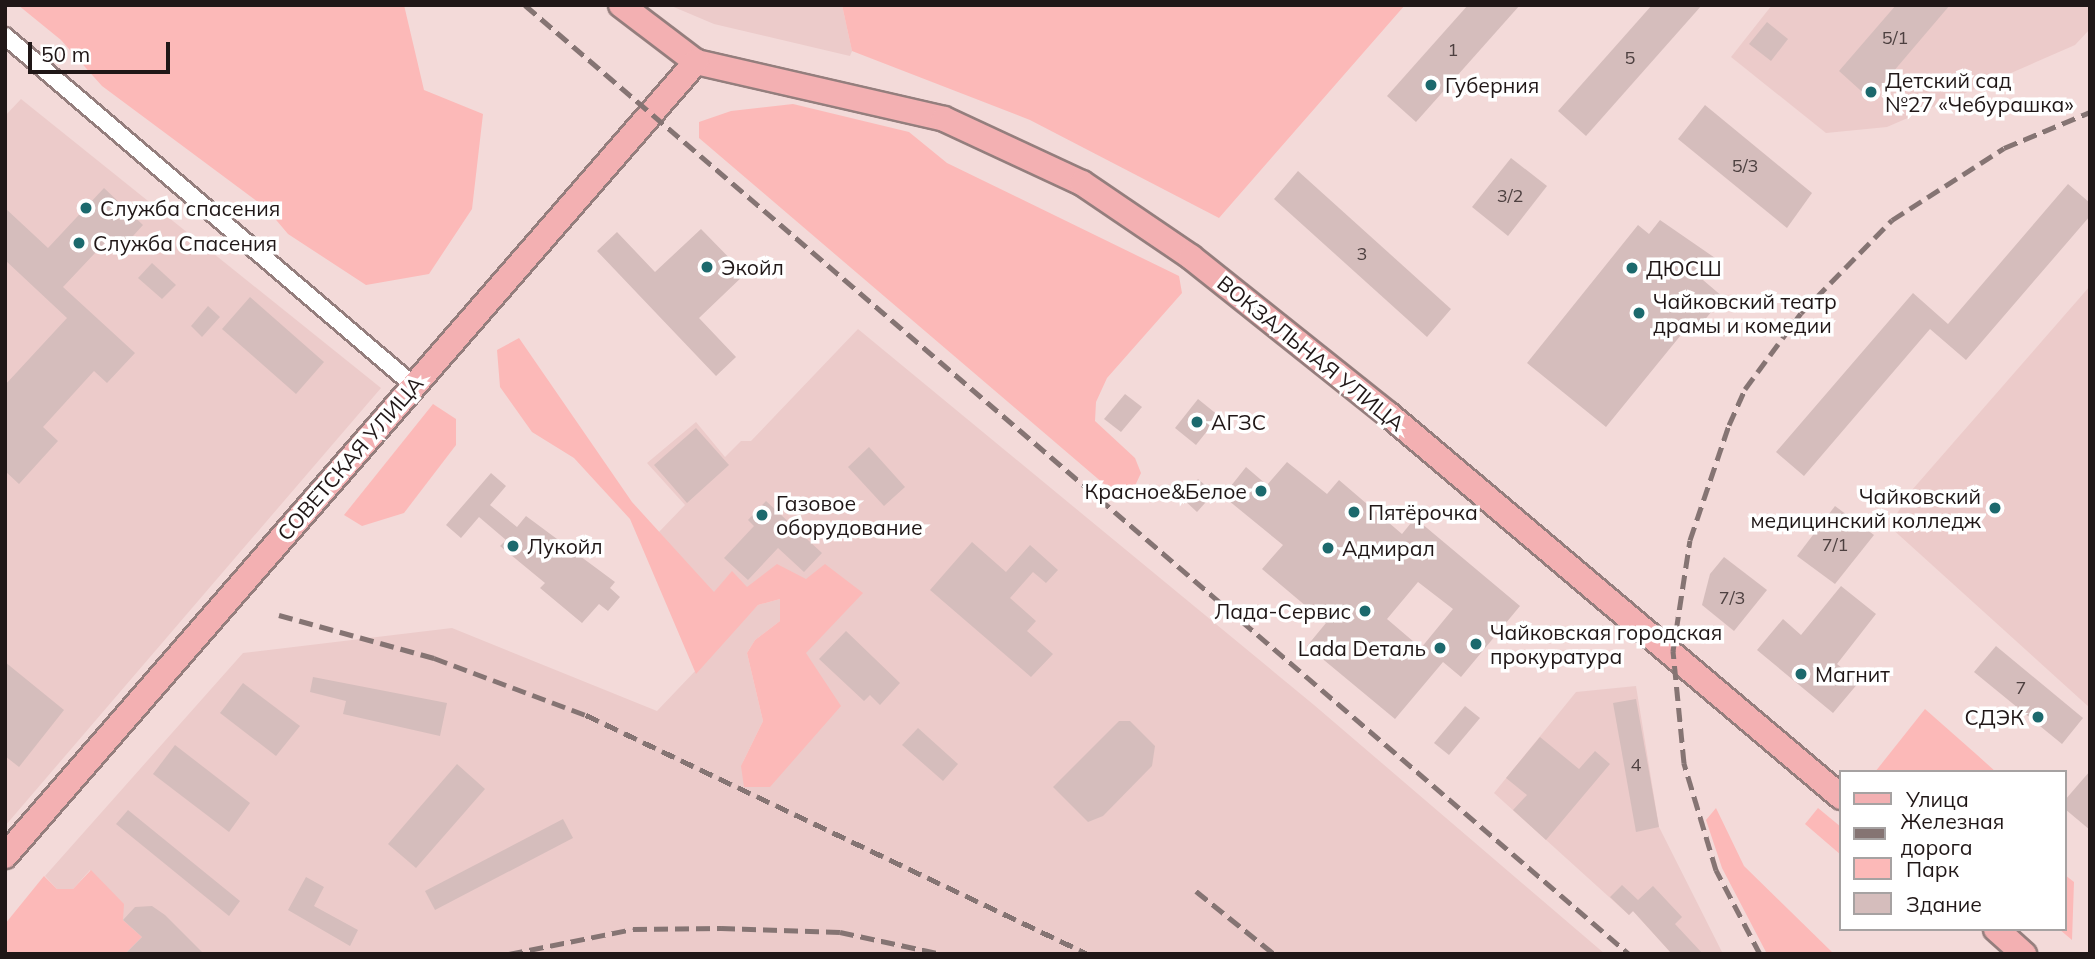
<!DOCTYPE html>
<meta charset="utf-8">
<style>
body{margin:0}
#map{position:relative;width:2095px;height:959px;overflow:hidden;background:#f3dad9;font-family:Mulish,sans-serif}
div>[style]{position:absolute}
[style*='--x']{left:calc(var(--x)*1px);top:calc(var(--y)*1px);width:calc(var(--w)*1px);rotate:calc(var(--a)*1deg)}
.built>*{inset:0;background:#eccbca}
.green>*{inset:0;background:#fcb9b8}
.building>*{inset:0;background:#d5bdbc}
.roads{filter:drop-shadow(2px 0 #947e7d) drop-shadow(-2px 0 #947e7d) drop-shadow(0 2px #947e7d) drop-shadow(0 -2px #947e7d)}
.minor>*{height:16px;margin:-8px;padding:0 8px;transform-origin:8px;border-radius:8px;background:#fff}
.primary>*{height:24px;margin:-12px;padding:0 12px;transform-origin:12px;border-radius:12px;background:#f3b0b2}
.rail>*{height:5px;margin-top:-2.5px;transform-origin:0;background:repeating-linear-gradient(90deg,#857473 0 14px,transparent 0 21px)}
.dots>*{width:19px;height:19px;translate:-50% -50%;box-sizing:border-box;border:4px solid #fff;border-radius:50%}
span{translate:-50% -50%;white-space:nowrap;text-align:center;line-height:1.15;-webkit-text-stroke:7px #fff;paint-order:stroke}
.number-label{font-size:18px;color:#4d4040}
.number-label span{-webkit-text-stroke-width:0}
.poi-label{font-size:21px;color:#201717}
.left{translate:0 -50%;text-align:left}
.right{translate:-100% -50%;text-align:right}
.street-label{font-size:21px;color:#201717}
.frame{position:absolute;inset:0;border:7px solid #201717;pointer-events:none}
.legend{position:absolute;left:1839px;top:770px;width:228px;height:161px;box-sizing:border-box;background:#fff;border:2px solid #a6a2a2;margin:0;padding:9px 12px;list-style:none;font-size:21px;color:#201717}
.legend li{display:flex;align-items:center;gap:14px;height:35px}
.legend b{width:35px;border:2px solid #a6a2a2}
.scale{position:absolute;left:28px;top:42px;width:142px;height:32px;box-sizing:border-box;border:4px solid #201717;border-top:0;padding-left:9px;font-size:21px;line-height:24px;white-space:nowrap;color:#201717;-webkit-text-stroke:5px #fff;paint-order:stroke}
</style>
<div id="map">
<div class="built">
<i style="clip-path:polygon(669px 5px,842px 5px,852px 51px,850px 56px,714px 24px)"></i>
<i style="clip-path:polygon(1772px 5px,2090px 5px,2090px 29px,2075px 45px,1887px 127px,1826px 133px,1731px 57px)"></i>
<i style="clip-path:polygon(21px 99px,381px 388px,5px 826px,5px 116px)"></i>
<i style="clip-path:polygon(2090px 286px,2090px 708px,1889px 526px,1912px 490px)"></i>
<i style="clip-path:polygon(858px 329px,1314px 705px,1605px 954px,125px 954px,142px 937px,123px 920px,90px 870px,73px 889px,57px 889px,45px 876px,243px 653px,452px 628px,657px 711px,758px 605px,780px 599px,780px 621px,755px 640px,747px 653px,763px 721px,741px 766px,806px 653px,806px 580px,714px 593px,658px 533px,685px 505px,647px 463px,696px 422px,725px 457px,741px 441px,751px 441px)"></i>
<i style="clip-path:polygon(1636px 686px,1659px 827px,1723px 954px,1672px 954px,1633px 911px,1629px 915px,1494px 793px,1576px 692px)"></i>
</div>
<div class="green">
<i style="clip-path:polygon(18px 5px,404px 5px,424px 90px,483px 114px,472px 209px,429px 274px,366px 285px,288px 234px,266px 208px,102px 86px,61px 40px)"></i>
<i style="clip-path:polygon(842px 5px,1405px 5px,1219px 218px,1030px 120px,852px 51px)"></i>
<i style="clip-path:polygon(793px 104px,909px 132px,947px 163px,1179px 276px,1182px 293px,1107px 378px,1096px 402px,1095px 421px,1135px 458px,1141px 473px,1133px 490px,1118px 496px,699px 138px,699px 122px,731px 111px)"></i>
<i style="clip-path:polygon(519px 338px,632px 502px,714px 592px,732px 571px,747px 587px,777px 564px,806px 579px,825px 564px,863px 593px,806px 653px,841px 706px,770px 787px,744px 787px,741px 766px,763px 721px,747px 653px,755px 640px,780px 621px,780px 599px,758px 605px,696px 674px,630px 519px,574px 458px,532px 432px,500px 387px,497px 350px)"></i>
<i style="clip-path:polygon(433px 404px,456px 419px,456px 445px,404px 513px,362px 526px,344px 515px)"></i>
<i style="clip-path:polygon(1925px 709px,1976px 754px,1996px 772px,1875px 772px)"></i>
<i style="clip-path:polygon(1716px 808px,1744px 866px,1834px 954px,1767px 954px,1722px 868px,1706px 820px)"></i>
<i style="clip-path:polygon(1818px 808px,1841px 827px,1841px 855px,1805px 824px)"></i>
<i style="clip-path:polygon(91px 870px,124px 904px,123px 920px,142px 937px,125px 954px,5px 954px,5px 924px,44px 876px,57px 889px,73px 889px)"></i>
<i style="clip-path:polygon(2065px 875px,2074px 882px,2072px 940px,2059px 929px,2065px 929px)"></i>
</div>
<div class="building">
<i style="clip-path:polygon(1468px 5px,1520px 5px,1416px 122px,1387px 96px)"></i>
<i style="clip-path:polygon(1652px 5px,1702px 5px,1586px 136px,1558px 111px)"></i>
<i style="clip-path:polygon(1896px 5px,1950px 5px,1870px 99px,1839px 71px)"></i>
<i style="clip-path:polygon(1767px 22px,1788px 39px,1771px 61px,1749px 44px)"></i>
<i style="clip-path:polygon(1705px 105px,1812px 193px,1787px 228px,1678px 139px)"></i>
<i style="clip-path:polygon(1511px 158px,1547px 186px,1508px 236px,1472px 207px)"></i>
<i style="clip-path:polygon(1298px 171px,1451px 309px,1427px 337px,1274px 199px)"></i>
<i style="clip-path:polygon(2068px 184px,2090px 203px,2090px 216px,1966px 360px,1930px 329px,1804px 476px,1776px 452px,1913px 293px,1948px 324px)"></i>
<i style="clip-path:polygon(104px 188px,143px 225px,123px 247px,111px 236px,63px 287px,135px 353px,107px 383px,94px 371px,43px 427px,58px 441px,19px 484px,5px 471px,5px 385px,67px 318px,5px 260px,5px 208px,48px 248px)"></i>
<i style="clip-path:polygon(1660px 220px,1718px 260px,1703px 280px,1723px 297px,1692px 336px,1685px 330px,1606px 427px,1527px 363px,1638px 225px,1649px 234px)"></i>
<i style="clip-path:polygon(701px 229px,745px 274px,699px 318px,736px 357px,716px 376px,597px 251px,617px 232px,655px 272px)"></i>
<i style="clip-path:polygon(152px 263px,176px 285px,162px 299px,138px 278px)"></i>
<i style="clip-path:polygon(250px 297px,324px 362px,296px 394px,222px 329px)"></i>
<i style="clip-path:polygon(208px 306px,220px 317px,202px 337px,191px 326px)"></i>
<i style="clip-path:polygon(1125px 394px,1142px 407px,1121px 432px,1104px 419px)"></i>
<i style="clip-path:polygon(1198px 399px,1219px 416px,1196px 445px,1175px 428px)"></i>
<i style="clip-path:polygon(696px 428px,729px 465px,687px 503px,654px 465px)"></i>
<i style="clip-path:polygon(869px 447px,905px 487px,884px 506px,848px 467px)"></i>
<i style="clip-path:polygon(evenodd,1287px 462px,1327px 494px,1339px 480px,1402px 534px,1415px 518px,1520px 606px,1461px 677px,1443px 662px,1395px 719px,1307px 646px,1326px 623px,1262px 569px,1283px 545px,1223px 496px,1246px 467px,1267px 485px,1287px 462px,1418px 582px,1453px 609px,1421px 648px,1387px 619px,1418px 582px)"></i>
<i style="clip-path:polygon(491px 473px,506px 486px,490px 505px,517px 527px,526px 516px,615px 582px,610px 588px,620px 597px,608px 611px,599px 604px,582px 623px,540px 588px,545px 583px,500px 546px,506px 540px,479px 517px,461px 538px,446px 525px)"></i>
<i style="clip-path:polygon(1198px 479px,1214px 493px,1197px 512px,1182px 498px)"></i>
<i style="clip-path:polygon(766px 501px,822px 553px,804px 572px,778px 548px,748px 580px,724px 558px,754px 526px,748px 520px)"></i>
<i style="clip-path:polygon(1835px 506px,1874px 535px,1835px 584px,1797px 556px)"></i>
<i style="clip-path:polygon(972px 542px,1006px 572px,1030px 545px,1058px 570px,1046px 583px,1033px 572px,1010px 598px,1036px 621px,1027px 631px,1053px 654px,1031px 677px,930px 590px)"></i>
<i style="clip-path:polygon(1724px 557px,1767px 590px,1734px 631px,1702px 605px,1710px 574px)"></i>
<i style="clip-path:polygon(1841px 586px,1876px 614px,1837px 664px,1859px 682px,1833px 713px,1757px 650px,1783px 619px,1801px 635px)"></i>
<i style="clip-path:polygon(846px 631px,900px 683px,880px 705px,870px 695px,864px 701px,819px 659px)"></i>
<i style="clip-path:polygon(1996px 646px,2083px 718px,2062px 744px,1974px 672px)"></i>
<i style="clip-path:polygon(5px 662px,64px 710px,19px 767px,5px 756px)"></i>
<i style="clip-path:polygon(313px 677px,447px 703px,440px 736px,343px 714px,346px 701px,310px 692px)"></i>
<i style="clip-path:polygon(243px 683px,300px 726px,276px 756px,220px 713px)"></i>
<i style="clip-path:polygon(1636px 699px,1659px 827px,1636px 832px,1613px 703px)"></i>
<i style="clip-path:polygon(1465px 706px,1480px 718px,1449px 755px,1434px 743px)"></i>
<i style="clip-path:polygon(1119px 721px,1130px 721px,1155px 746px,1152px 766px,1103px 816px,1088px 822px,1053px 787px)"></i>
<i style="clip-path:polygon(918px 728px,958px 764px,943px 781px,902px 745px)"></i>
<i style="clip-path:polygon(1540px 737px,1579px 769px,1595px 751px,1610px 764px,1546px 840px,1513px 810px,1527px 795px,1506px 778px)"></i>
<i style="clip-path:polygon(175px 745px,250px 803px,229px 832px,153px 774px)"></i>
<i style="clip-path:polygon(457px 764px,485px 789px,416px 868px,388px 844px)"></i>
<i style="clip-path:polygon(2090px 771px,2090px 830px,2065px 809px,2065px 800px)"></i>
<i style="clip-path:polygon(128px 810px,240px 901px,229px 916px,116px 824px)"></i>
<i style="clip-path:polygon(563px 819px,573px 838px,435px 910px,425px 891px)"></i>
<i style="clip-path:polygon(306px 877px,324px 887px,314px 906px,358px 930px,350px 946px,288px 910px)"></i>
<i style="clip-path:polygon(1622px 885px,1638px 900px,1653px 886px,1682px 917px,1675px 924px,1703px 954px,1672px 954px,1633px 911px,1629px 915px,1610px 897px)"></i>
<i style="clip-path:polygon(152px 906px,165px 915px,204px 954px,125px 954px,142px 937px,123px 920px,135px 907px)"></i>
</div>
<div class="roads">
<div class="minor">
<i style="--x:5;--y:36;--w:537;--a:40.54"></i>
</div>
<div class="primary">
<i style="--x:621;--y:5;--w:94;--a:37.2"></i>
<i style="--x:696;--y:62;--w:254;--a:12.9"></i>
<i style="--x:944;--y:119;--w:152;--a:24.9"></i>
<i style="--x:1082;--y:183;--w:132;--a:34.2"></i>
<i style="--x:1191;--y:257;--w:252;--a:38.6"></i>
<i style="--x:1388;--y:414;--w:593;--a:40.21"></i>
<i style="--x:5;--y:856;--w:1053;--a:-48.97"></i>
<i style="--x:1996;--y:929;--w:38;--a:42"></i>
</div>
</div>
<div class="rail">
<i style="--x:525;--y:5;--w:1456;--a:40.68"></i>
<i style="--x:279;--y:615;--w:161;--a:15.5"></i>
<i style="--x:434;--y:658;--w:162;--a:20.6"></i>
<i style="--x:586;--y:715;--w:556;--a:25.46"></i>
<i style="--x:1196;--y:891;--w:100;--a:38.9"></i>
<i style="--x:509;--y:954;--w:126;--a:-11.4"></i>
<i style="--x:633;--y:929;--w:88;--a:-0.7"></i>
<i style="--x:721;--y:928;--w:119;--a:1.9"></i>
<i style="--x:840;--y:932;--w:104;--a:12.2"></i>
<i style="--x:737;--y:954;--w:116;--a:0"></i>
<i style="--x:1760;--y:954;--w:95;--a:-117.6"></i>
<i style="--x:1716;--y:870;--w:112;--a:-106.7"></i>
<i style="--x:1684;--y:763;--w:113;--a:-95.6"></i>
<i style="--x:1673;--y:651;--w:112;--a:-81.3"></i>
<i style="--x:1690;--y:540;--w:121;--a:-71.3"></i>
<i style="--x:1729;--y:425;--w:39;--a:-66"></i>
<i style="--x:1745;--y:389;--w:94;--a:-53.6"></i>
<i style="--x:1801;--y:313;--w:130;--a:-45.6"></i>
<i style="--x:1892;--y:220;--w:133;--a:-32.7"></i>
<i style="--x:2004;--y:148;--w:93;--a:-22.7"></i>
</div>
<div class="dots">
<i style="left:1431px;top:85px;background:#1c696d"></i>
<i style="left:1871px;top:92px;background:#1c696d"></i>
<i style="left:86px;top:208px;background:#1c696d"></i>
<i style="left:79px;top:243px;background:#1c696d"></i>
<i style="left:707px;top:267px;background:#1c696d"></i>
<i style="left:1632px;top:268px;background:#1c696d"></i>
<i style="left:1639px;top:313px;background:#1c696d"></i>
<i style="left:1197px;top:422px;background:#1c696d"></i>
<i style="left:1261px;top:491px;background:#1c696d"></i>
<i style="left:1995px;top:508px;background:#1c696d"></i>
<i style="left:1354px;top:512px;background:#1c696d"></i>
<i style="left:762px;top:515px;background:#1c696d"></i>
<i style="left:513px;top:546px;background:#1c696d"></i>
<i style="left:1328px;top:548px;background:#1c696d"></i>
<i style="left:1365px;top:611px;background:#1c696d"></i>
<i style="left:1476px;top:644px;background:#1c696d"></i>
<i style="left:1440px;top:648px;background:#1c696d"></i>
<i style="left:1801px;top:674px;background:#1c696d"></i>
<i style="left:2038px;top:717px;background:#1c696d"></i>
</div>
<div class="number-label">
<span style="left:1895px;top:38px">5/1</span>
<span style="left:1453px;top:50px">1</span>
<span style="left:1630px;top:58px">5</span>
<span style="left:1745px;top:166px">5/3</span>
<span style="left:1510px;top:196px">3/2</span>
<span style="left:1362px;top:254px">3</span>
<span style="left:1835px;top:545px">7/1</span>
<span style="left:1732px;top:598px">7/3</span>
<span style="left:2021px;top:688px">7</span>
<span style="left:1636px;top:765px">4</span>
</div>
<div class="poi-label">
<span class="left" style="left:1885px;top:92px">Детский сад<br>№27 «Чебурашка»</span>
<span class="left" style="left:1445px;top:85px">Губерния</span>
<span class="left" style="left:100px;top:208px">Служба спасения</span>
<span class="left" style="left:93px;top:243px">Служба Спасения</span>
<span class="left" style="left:721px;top:267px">Экойл</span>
<span class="left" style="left:1646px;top:268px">ДЮСШ</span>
<span class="left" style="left:1653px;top:313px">Чайковский театр<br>драмы и комедии</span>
<span class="left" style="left:1211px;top:422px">АГЗС</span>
<span class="right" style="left:1247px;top:491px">Красное&amp;Белое</span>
<span class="right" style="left:1981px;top:508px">Чайковский<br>медицинский колледж</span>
<span class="left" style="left:776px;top:515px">Газовое<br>оборудование</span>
<span class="left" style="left:1368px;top:512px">Пятёрочка</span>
<span class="left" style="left:527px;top:546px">Лукойл</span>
<span class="left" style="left:1342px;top:548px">Адмирал</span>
<span class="right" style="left:1351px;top:611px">Лада-Сервис</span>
<span class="left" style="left:1490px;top:644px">Чайковская городская<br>прокуратура</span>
<span class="right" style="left:1426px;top:648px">Lada Dеталь</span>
<span class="left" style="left:1815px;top:674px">Магнит</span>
<span class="right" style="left:2024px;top:717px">СДЭК</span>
</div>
<div class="street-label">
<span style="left:1311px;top:353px;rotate:39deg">ВОКЗАЛЬНАЯ УЛИЦА</span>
<span style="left:350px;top:458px;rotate:-49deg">СОВЕТСКАЯ УЛИЦА</span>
</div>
<div class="frame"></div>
<ul class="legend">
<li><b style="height:9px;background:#f3b0b2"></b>Улица</li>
<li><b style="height:9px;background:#857473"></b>Железная дорога</li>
<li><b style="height:19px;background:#fcb9b8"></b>Парк</li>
<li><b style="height:19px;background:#d5bdbc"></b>Здание</li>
</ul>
<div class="scale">50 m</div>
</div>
